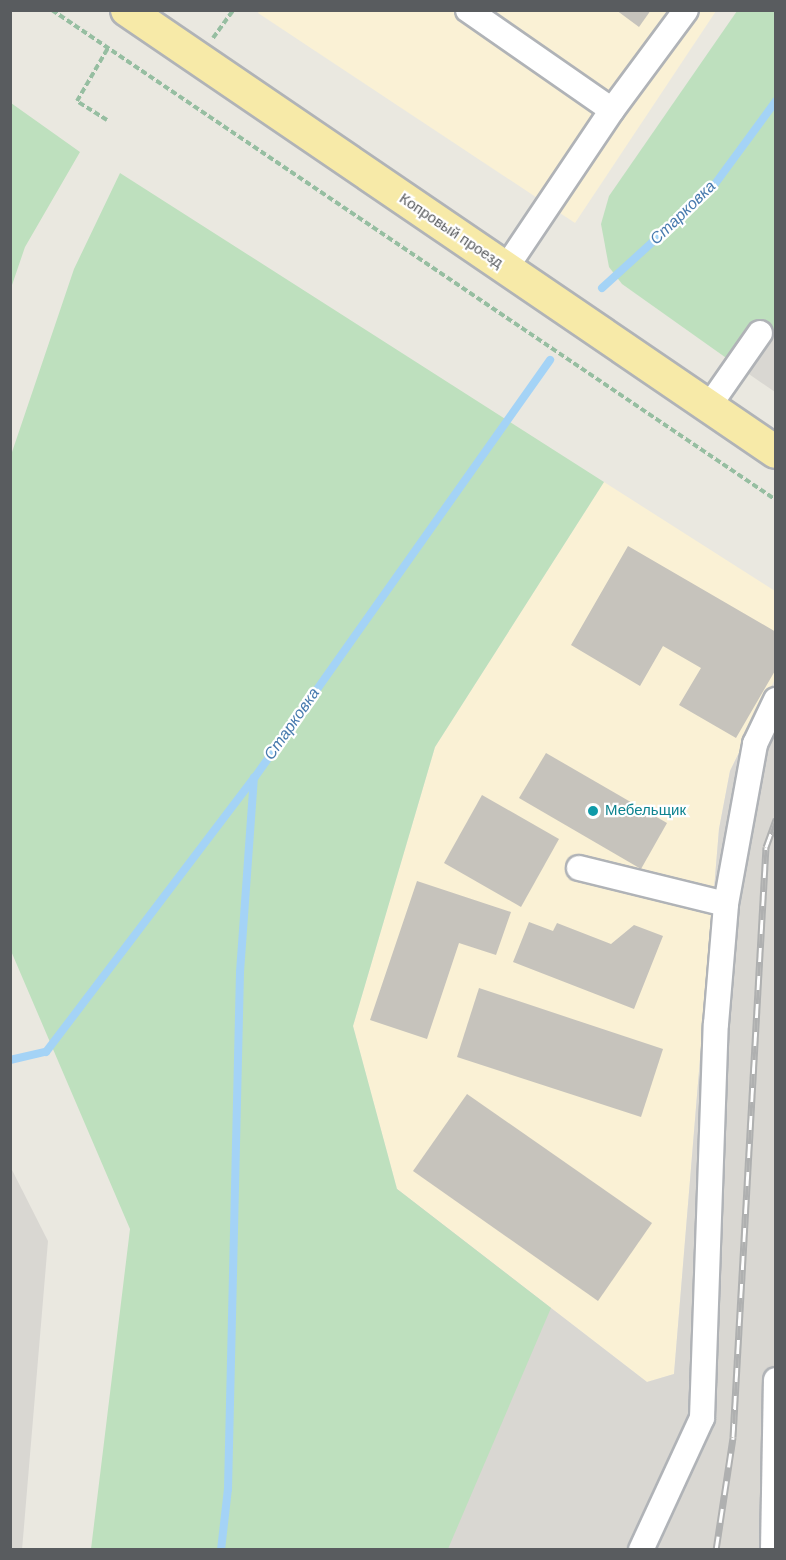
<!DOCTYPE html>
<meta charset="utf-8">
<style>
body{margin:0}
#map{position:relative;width:786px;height:1560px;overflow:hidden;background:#eae8e0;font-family:"DM Sans",sans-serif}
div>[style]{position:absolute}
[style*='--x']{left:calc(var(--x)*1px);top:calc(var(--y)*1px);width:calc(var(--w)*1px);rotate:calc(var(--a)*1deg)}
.commercial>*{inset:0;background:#faf1d5}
.industrial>*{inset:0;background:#d9d7d2}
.green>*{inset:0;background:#bee0be}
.stream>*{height:8px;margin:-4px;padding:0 4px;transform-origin:4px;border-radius:4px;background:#a4d3f6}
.building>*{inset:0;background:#c6c3bc}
.path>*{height:4px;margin-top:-2px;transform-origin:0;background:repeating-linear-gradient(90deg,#96bea1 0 6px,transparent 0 9px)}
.roads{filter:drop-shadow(2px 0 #b0b3b7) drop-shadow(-2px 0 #b0b3b7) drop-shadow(0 2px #b0b3b7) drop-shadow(0 -2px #b0b3b7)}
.minor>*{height:24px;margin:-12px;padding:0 12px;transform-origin:12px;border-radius:12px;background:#fff}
.major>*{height:32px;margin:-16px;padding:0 16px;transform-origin:16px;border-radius:16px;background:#f7eaa8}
.rail>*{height:7px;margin-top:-3.5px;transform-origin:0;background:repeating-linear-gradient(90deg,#fff 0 14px,#afb0b0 0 28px);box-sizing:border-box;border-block:2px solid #afb0b0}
.dots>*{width:16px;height:16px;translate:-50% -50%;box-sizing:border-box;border:3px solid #fff;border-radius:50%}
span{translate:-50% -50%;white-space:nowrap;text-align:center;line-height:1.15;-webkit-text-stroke:4.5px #fff;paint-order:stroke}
.street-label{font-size:15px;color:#595c5f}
.culture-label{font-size:15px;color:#0d838f}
.left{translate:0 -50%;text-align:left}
.water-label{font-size:16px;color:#477aae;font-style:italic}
.frame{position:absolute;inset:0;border:12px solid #595c5f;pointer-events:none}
</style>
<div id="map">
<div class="commercial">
<i style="clip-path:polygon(260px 10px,716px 11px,575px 223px,258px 13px)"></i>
<i style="clip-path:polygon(604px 482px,775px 591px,775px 679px,730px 771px,719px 829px,674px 1374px,647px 1382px,397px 1189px,353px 1026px,435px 747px)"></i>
</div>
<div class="industrial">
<i style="clip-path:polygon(775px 328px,775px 392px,746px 372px)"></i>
<i style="clip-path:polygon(772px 685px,775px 687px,775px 1549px,91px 1550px,397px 1189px,647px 1382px,674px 1374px,719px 829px,730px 771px)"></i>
<i style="clip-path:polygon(10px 1166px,48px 1241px,22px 1550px,10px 1549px)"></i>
</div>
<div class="green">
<i style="clip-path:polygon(737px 11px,775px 11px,775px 328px,746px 372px,622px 284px,609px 267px,601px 224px,609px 196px)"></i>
<i style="clip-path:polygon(11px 103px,80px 152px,25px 247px,11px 288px)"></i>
<i style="clip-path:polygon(120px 173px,604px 482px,435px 747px,353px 1026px,397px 1189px,551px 1308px,448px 1549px,91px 1549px,130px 1229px,11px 951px,10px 458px,74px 269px)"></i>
</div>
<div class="stream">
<i style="--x:602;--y:288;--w:149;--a:-42.3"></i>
<i style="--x:712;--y:188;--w:108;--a:-53.7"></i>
<i style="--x:10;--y:1060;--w:37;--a:-13"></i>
<i style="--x:46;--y:1052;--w:345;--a:-52.8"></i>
<i style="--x:255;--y:777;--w:511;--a:-54.72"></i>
<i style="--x:221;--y:1550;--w:61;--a:-83.5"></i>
<i style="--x:228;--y:1489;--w:517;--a:-88.67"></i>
<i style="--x:240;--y:972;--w:195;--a:-85.9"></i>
</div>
<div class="building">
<i style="clip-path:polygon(616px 10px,651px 10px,639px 27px)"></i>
<i style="clip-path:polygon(628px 546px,776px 632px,776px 669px,736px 738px,679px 705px,701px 668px,663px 646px,640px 686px,571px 645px)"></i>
<i style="clip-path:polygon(546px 753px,667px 823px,641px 869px,519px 798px)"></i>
<i style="clip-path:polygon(482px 795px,559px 839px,521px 907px,444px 863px)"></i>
<i style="clip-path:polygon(417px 881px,511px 912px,496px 955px,459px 943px,427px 1039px,370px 1020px)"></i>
<i style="clip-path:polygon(529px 922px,553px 931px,557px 923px,611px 944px,634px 925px,663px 936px,634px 1009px,513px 962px)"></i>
<i style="clip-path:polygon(479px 988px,663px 1049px,641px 1117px,457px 1057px)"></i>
<i style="clip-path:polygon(467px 1094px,652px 1223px,598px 1301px,413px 1171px)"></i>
</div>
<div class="path">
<i style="--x:52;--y:10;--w:874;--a:34.09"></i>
<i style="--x:213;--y:38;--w:34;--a:-54"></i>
<i style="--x:107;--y:120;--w:36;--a:-148"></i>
<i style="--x:77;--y:101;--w:61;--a:-59.7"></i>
</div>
<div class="roads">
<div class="minor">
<i style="--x:468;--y:10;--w:175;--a:34.8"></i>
<i style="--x:612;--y:110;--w:190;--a:123.9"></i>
<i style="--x:612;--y:110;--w:124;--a:-53.5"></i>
<i style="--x:709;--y:406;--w:89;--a:-55.1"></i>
<i style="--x:579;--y:868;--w:151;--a:13.8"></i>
<i style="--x:641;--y:1550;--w:145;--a:-65.2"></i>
<i style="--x:702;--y:1418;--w:394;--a:-88"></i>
<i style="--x:716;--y:1024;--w:120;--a:-85.2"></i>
<i style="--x:726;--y:904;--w:163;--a:-79.7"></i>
<i style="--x:755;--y:744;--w:49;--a:-64.5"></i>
<i style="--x:773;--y:1550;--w:170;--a:-89"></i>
</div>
<div class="major">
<i style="--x:127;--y:10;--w:785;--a:34.26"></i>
</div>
</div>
<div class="rail">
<i style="--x:716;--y:1550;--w:114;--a:-81.4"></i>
<i style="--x:733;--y:1437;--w:591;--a:-86.8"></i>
<i style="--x:766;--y:847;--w:30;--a:-70"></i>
</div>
<div class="dots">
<i style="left:593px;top:811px;background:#0f9aa8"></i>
</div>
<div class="street-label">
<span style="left:451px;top:231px;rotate:34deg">Копровый проезд</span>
</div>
<div class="culture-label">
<span class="left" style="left:605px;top:811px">Мебельщик</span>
</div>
<div class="water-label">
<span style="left:683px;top:213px;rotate:-44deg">Старковка</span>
<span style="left:292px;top:724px;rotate:-55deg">Старковка</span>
</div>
<div class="frame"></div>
</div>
